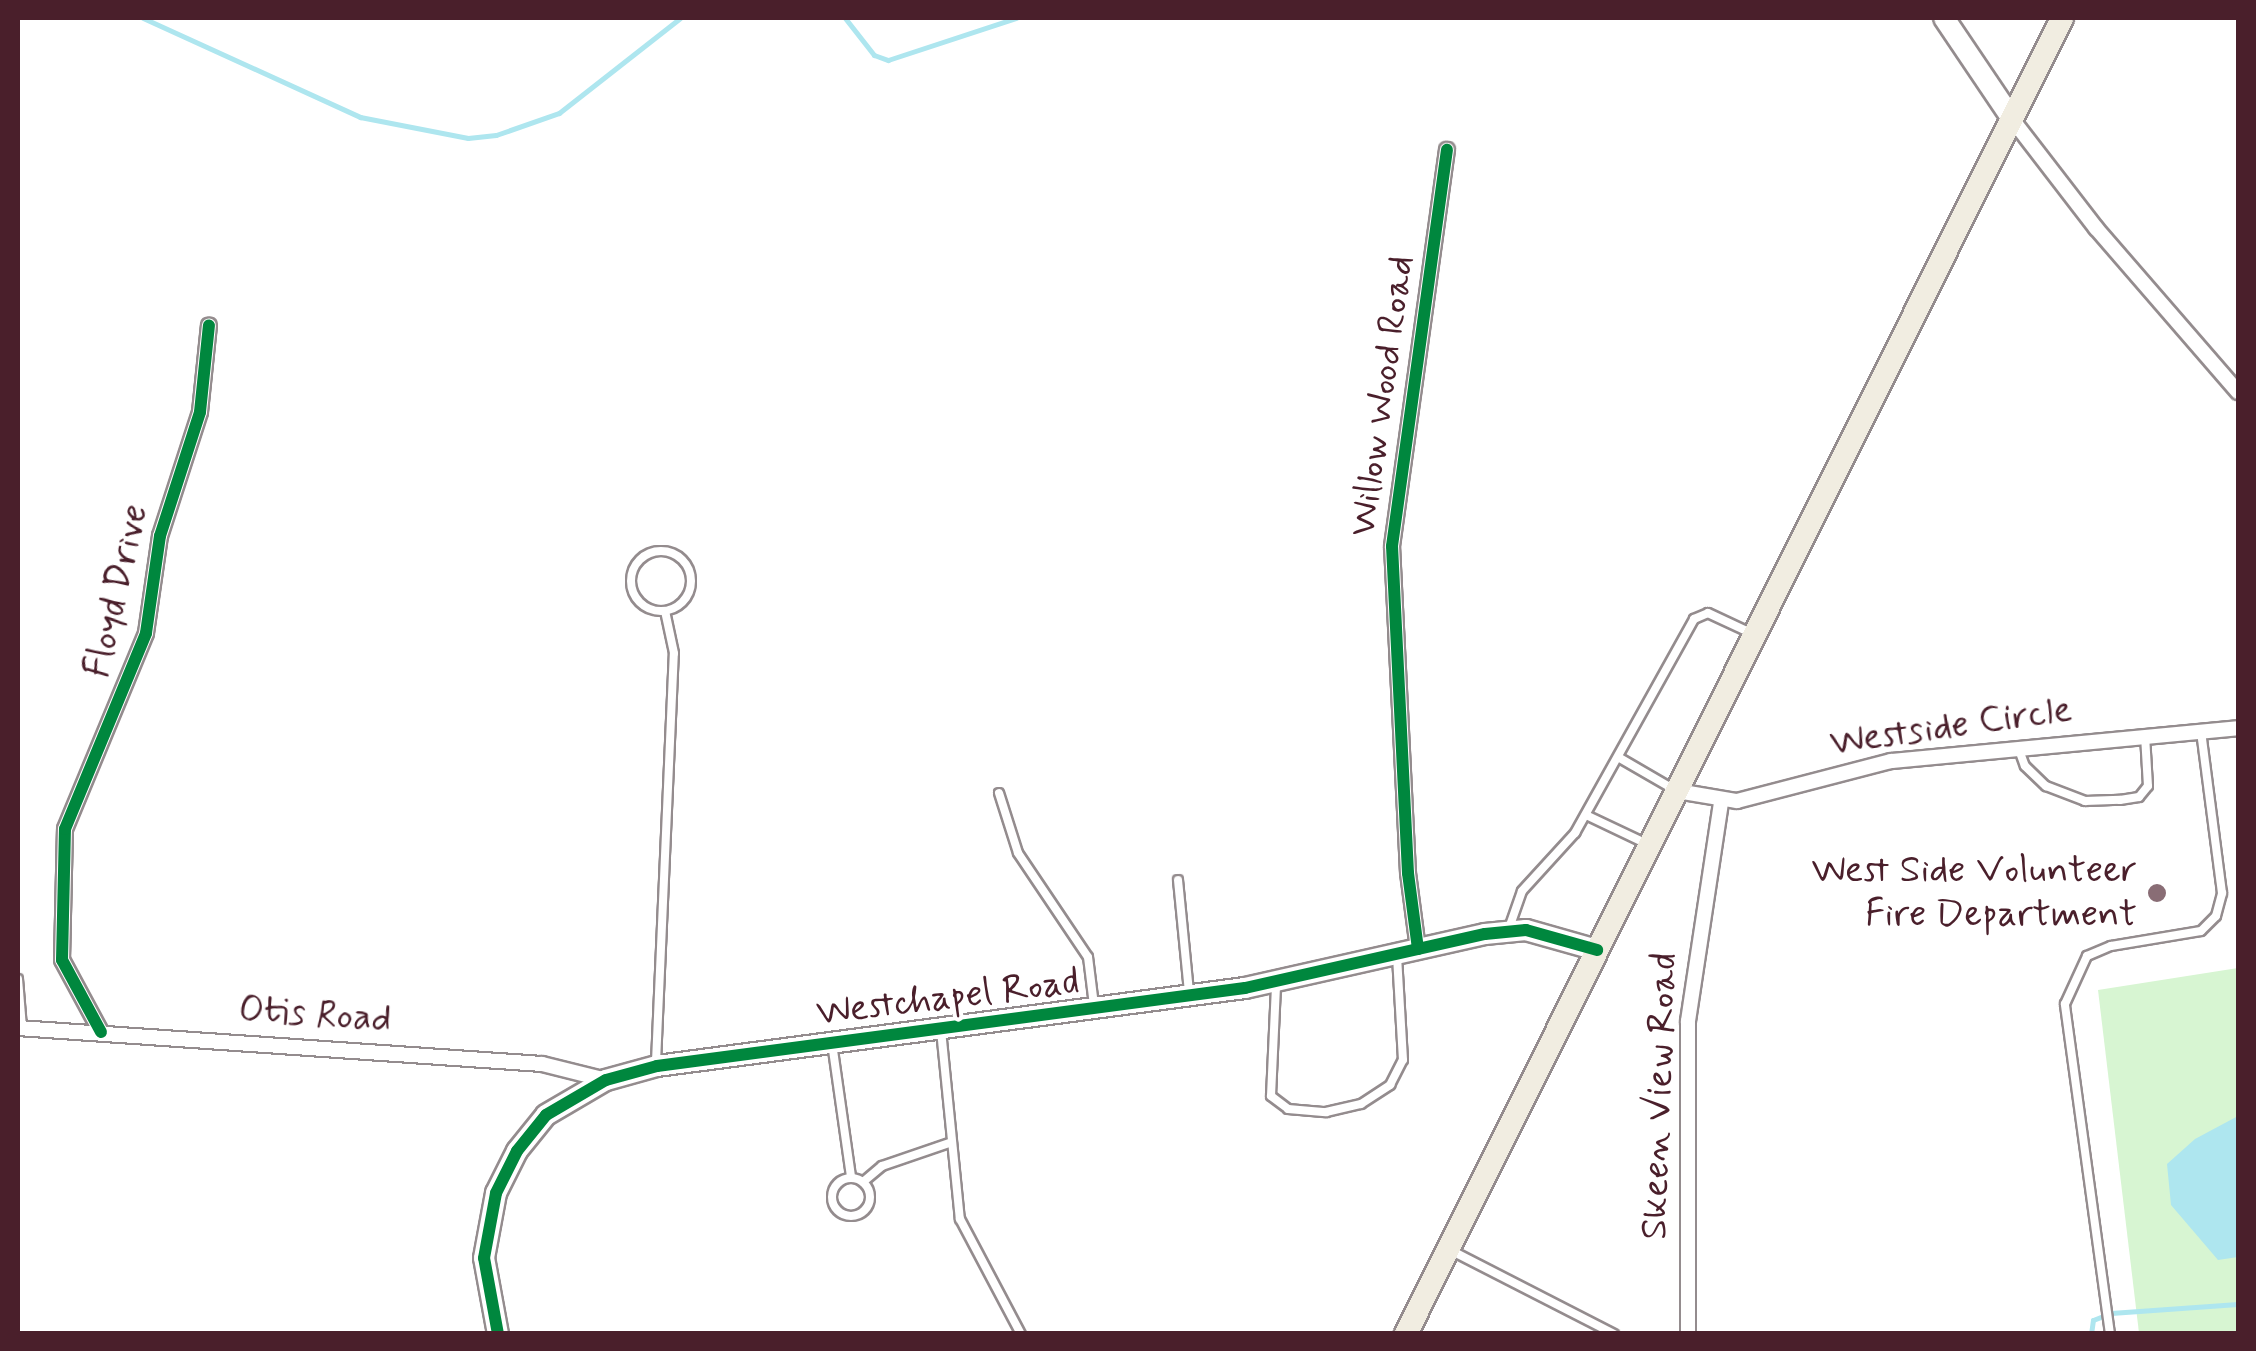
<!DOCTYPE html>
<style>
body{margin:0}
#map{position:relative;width:2256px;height:1351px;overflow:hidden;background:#fff;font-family:Mynerve,sans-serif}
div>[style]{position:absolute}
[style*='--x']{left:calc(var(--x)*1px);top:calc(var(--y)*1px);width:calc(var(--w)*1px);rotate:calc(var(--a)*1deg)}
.green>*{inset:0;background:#d7f5d2}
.water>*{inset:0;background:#aee6ef}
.stream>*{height:5px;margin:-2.5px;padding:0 2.5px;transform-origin:2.5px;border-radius:2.5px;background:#aee6ef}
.roads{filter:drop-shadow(2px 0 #948c8e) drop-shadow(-2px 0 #948c8e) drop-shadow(0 2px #948c8e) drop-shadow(0 -2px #948c8e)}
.lane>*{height:8px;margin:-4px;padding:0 4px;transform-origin:4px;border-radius:4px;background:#fff}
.lane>.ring{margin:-4px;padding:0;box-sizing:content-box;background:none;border:8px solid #fff;border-radius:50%}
.street>*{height:14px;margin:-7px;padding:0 7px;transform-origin:7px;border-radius:7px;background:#fff}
.secondary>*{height:20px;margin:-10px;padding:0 10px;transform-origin:10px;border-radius:10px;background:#fff}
.primary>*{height:22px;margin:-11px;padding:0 11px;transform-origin:11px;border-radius:11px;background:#f1ede1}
.cycleway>*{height:12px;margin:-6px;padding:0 6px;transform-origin:6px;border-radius:6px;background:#00873e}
.dots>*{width:28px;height:28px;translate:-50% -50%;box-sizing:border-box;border:5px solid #fff;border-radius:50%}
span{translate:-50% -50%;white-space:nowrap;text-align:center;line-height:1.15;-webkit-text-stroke:8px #fff;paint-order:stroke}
.street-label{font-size:38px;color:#4a1f2b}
.poi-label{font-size:38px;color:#4a1f2b}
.right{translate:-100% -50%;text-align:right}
.frame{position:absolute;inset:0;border:20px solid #4a1f2b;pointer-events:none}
</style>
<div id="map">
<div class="green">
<i style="clip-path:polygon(2238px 968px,2238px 1333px,2139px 1333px,2098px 990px)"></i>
</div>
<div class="water">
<i style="clip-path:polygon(2238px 1116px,2238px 1257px,2218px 1260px,2171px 1205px,2167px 1164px,2195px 1139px)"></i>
</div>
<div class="stream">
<i style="--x:143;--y:18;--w:239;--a:24.5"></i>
<i style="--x:360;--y:117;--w:110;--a:11"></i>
<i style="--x:468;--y:138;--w:28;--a:-6"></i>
<i style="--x:496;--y:135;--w:67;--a:-19.2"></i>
<i style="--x:559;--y:113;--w:154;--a:-38.1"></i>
<i style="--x:845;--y:18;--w:47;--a:51.9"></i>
<i style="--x:874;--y:55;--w:15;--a:20"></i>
<i style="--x:888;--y:60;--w:135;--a:-18.2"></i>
<i style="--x:2091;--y:1334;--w:14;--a:-82"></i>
<i style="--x:2093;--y:1320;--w:19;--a:-21"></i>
<i style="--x:2111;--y:1313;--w:127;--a:-4.1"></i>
</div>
<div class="roads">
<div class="lane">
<i class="ring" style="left:631px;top:551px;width:52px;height:52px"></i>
<i style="--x:2018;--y:747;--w:20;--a:70"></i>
<i style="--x:2025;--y:766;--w:29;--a:44"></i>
<i style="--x:2046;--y:786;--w:42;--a:21"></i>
<i style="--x:2085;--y:801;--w:35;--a:-2"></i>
<i style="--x:2120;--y:800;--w:19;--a:-9"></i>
<i style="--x:2139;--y:797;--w:14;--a:-51"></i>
<i style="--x:2148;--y:786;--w:50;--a:-93.4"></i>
<i style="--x:1618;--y:757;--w:66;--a:30.1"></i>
<i style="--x:999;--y:793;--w:63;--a:72.4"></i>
<i style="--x:1018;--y:853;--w:125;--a:56.1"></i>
<i style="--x:1088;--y:957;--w:48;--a:82.9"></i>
<i style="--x:1586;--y:815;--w:65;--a:25.4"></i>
<i style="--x:1178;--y:880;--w:114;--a:84.4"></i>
<i style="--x:1508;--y:931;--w:42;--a:-70.7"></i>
<i style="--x:1522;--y:891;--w:79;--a:-47.6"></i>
<i style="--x:1575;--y:833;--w:245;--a:-60.9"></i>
<i style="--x:1694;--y:619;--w:15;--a:-23"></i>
<i style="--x:1708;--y:613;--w:50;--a:25"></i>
<i style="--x:18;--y:979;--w:49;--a:85.3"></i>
<i style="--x:1276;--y:986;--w:110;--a:92.6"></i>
<i style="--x:1271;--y:1096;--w:21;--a:37"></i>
<i style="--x:1288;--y:1109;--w:38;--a:5"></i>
<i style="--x:1326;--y:1112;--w:36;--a:-13"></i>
<i style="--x:1361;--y:1104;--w:35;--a:-33"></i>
<i style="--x:1390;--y:1085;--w:28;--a:-63"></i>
<i style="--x:1403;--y:1060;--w:105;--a:-93.3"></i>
<i style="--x:941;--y:1030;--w:190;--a:84.3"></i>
<i style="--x:960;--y:1219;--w:130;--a:62.1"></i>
<i style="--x:832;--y:1043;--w:135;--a:81.9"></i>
<i style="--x:656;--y:1062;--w:409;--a:-87.5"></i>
<i style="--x:674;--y:653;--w:43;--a:-102.1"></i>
<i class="ring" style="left:832px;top:1178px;width:30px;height:30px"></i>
<i style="--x:863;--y:1182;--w:25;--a:-40"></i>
<i style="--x:882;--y:1166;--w:71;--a:-18.9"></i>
<i style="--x:1452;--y:1251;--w:182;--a:27.1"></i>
<i style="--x:2110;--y:1334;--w:333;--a:-97.8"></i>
<i style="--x:2065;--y:1004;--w:53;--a:-65.4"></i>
<i style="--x:2087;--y:956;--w:26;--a:-23"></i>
<i style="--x:2111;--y:946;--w:91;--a:-9.5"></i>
<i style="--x:2201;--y:931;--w:21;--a:-45"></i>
<i style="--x:2216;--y:916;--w:24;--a:-75"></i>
<i style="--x:2222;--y:893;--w:162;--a:-97.4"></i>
</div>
<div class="street">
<i style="--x:2012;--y:119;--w:138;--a:52.4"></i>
<i style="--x:2096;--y:228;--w:217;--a:49.1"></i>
<i style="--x:1677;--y:791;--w:61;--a:9.5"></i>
<i style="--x:1737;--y:801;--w:159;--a:-14.6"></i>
<i style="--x:1891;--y:761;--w:349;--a:-5.4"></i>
<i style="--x:1418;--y:949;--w:77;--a:-97.5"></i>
<i style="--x:1408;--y:873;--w:327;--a:-92.8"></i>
<i style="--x:1392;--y:546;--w:400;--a:-82.1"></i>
<i style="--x:18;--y:1028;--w:525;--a:3.93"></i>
<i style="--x:542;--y:1064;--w:66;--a:14"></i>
<i style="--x:101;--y:1032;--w:82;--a:-118.4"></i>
<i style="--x:62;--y:960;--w:131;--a:-88.7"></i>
<i style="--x:65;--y:829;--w:212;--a:-67.5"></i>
<i style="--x:146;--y:633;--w:98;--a:-81.8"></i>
<i style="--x:160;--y:536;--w:130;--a:-72.1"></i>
<i style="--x:200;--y:412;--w:87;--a:-84.1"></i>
<i style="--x:1688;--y:1334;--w:313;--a:-90"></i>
<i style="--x:1688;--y:1021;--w:221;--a:-81.4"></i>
</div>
<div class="secondary">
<i style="--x:1944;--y:18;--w:122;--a:56"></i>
<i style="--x:498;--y:1334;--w:77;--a:-100.4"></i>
<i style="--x:484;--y:1258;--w:66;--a:-79.5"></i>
<i style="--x:496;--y:1193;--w:47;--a:-63.4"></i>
<i style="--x:517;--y:1151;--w:46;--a:-51.1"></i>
<i style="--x:546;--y:1115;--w:69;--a:-30.3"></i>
<i style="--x:606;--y:1080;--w:53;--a:-15.4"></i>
<i style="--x:657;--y:1066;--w:593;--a:-7.56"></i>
<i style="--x:1245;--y:988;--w:246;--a:-12.7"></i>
<i style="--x:1485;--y:934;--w:41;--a:-5.6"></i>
<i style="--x:1526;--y:930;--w:74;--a:15.7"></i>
</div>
<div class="primary">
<i style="--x:1406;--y:1334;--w:1470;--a:-63.5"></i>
</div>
</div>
<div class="cycleway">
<i style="--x:1418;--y:949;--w:77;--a:-97.5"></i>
<i style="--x:1408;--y:873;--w:327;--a:-92.8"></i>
<i style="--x:1392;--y:546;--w:400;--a:-82.1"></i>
<i style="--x:101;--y:1032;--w:82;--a:-118.4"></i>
<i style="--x:62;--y:960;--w:131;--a:-88.7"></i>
<i style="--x:65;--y:829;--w:212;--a:-67.5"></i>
<i style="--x:146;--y:633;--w:98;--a:-81.8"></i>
<i style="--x:160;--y:536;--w:130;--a:-72.1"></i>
<i style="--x:200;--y:412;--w:87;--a:-84.1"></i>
<i style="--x:498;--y:1334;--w:77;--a:-100.4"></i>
<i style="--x:484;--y:1258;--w:66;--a:-79.5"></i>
<i style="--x:496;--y:1193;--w:47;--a:-63.4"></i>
<i style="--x:517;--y:1151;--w:46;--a:-51.1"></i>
<i style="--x:546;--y:1115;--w:69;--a:-30.3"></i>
<i style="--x:606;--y:1080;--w:53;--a:-15.4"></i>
<i style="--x:657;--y:1066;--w:593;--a:-7.56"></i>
<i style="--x:1245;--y:988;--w:246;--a:-12.7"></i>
<i style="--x:1485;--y:934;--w:41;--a:-5.6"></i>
<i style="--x:1526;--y:930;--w:74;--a:15.7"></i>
</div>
<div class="dots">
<i style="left:2157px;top:893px;background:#896d75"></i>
</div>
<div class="street-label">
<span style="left:1383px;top:396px;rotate:-82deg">Willow Wood Road</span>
<span style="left:117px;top:591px;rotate:-77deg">Floyd Drive</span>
<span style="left:1951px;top:727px;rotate:-8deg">Westside Circle</span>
<span style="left:948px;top:998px;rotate:-7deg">Westchapel Road</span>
<span style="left:315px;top:1015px;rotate:4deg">Otis Road</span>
<span style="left:1660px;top:1096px;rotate:-88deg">Skeen View Road</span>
</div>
<div class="poi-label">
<span class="right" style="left:2137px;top:893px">West Side Volunteer<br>Fire Department</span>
</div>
<div class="frame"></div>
</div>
